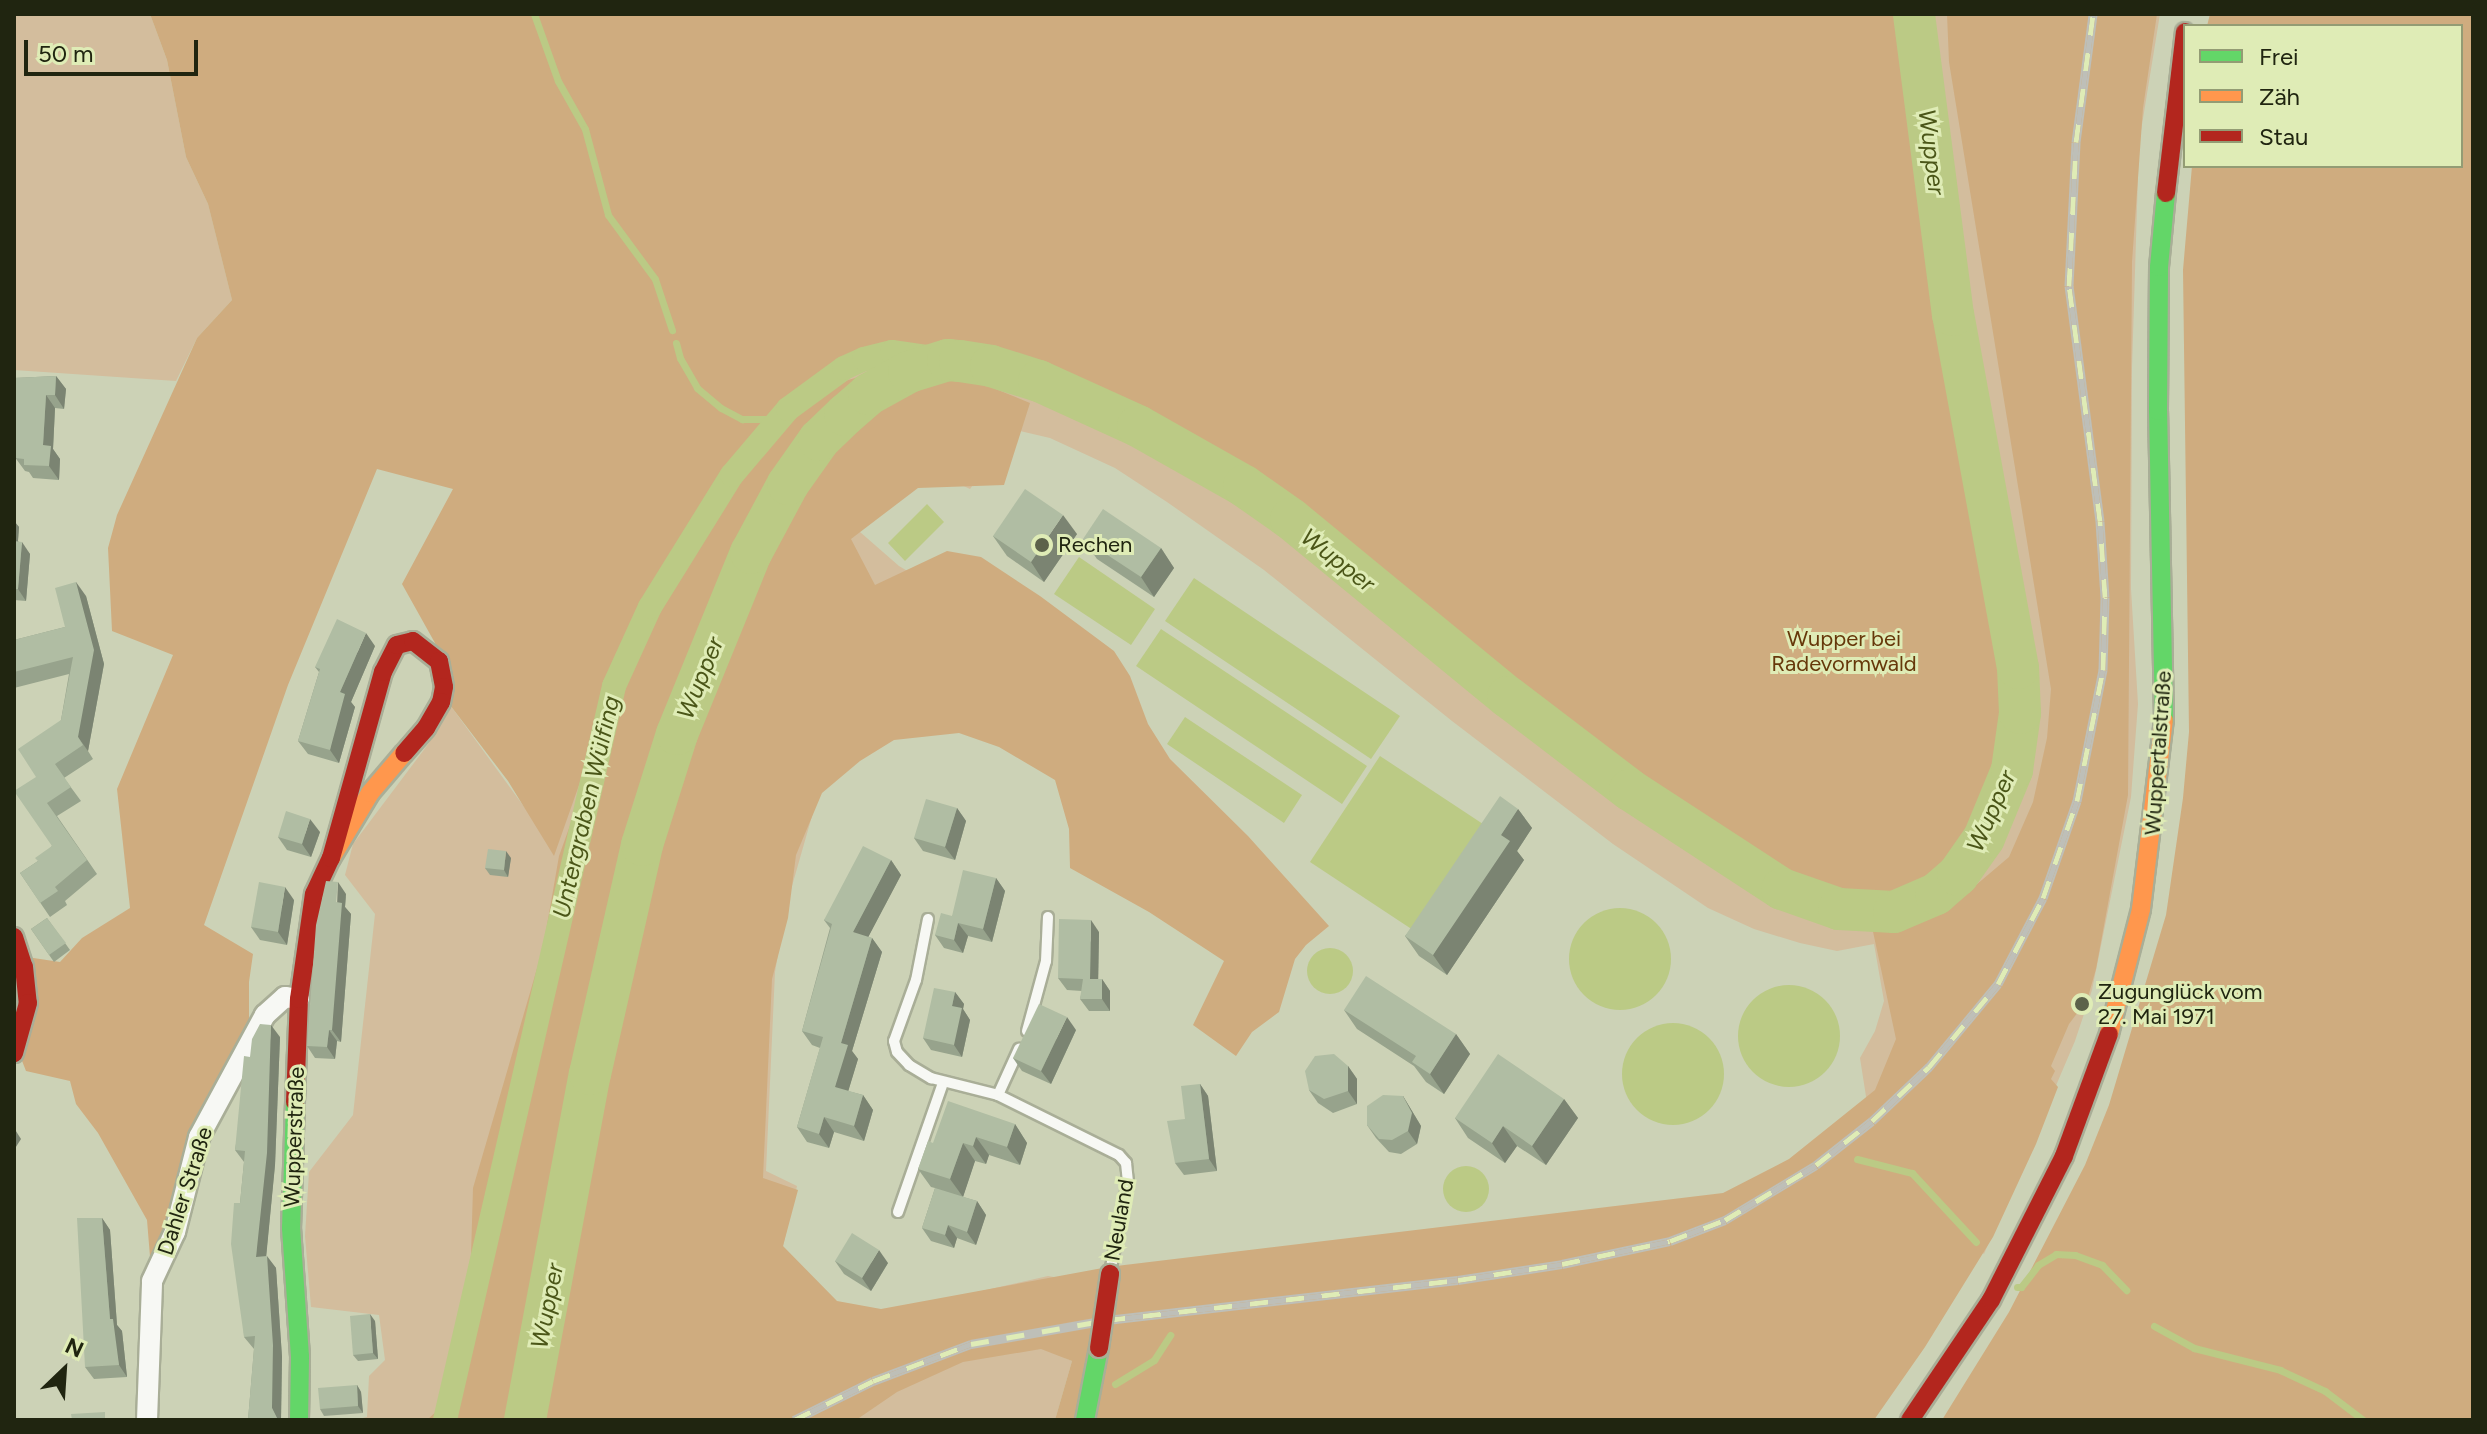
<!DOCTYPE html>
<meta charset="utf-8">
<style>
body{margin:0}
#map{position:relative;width:2487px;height:1434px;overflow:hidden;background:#ccd2b6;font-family:Figtree,sans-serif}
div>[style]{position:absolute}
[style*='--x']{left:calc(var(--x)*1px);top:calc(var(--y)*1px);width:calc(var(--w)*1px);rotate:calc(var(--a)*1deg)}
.green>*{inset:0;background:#d3bd9d}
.forest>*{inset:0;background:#cfac7f}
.water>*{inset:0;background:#bbca85}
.round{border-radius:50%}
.stream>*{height:7px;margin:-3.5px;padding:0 3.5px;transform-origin:3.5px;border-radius:3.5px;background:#bbca85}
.canal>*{height:24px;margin:-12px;padding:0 12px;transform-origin:12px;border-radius:12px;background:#bbca85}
.river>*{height:42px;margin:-21px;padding:0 21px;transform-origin:21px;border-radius:21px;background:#bbca85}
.roads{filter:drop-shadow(2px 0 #a9ae97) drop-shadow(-2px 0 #a9ae97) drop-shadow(0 2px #a9ae97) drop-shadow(0 -2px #a9ae97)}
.lane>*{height:10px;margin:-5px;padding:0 5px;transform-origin:5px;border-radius:5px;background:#f7f8f4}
.street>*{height:20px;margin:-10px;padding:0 10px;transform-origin:10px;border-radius:10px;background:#f7f8f4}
.fast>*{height:18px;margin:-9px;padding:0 9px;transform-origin:9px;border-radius:9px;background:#63d668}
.slow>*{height:18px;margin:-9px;padding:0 9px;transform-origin:9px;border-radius:9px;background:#ff974d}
.jam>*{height:18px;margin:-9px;padding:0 9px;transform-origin:9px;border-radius:9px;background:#b3261e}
.rail>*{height:9px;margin-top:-4.5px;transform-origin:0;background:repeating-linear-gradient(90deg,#dfecb6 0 18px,#bebfb8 0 36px);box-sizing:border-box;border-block:2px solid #bebfb8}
.bridges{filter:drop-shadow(2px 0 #a9ae97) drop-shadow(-2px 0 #a9ae97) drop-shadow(0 2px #a9ae97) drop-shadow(0 -2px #a9ae97)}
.jam-bridge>*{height:18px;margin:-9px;padding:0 9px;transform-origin:9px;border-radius:9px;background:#b3261e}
.wall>*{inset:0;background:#97a38c}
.shaded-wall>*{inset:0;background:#7b8472}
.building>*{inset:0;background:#b0bda3}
.dots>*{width:22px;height:22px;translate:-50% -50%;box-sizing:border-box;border:4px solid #dfecb6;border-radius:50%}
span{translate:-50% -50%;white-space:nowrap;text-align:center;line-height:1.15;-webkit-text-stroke:6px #dfecb6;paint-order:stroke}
.poi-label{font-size:22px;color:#202510}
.left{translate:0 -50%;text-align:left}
.park-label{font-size:22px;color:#66380a}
.street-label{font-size:22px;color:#202510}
.water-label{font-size:24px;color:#4b5618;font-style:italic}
.frame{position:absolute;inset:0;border:16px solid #202510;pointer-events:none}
.legend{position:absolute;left:2183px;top:24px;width:280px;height:144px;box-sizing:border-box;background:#dfecb6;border:2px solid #939c74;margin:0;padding:10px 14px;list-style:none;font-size:24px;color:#202510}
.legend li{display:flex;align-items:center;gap:16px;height:40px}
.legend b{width:40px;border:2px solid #939c74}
.north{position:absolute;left:24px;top:1330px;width:80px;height:80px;-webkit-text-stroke:6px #dfecb6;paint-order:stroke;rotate:25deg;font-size:22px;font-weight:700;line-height:32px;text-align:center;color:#202510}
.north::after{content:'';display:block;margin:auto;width:28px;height:36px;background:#202510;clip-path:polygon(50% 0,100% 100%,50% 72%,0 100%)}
.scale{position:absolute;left:24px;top:40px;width:174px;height:36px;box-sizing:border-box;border:4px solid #202510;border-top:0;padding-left:10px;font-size:24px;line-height:28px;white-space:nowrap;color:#202510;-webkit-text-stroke:6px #dfecb6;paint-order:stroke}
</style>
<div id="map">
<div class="green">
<i style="clip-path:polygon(14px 14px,150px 14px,167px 60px,186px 157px,208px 204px,232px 300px,197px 338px,176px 381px,14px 370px)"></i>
<i style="clip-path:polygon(1723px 14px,2160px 14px,2139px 143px,2132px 368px,2131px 589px,2138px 704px,2131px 797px,2092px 990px,2075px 1041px,1984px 1254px,1877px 1167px,1860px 1058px,1875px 1031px,1884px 1001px,1874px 944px,1837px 951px,1800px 943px,1754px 929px,1708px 908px,1613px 844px,1452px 721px,1264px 570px,1167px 502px,1115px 468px,1050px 438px,1020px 431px,1009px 436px,970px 489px,953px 481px,914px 452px,852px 525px,899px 566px,946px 594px,818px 795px,786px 907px,775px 972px,766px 1171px,797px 1186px,761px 1341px,1048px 1276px,1077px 1281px,1065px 1358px,1072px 1361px,1055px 1420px,354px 1420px,367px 1417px,369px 1376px,385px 1360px,379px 1315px,311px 1307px,305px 1236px,309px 1172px,353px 1115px,375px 914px,345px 875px,353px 844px,429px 743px,450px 705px,530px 815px,677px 417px)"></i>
</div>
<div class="forest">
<i style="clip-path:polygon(150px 14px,1914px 14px,1953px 315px,2018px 668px,2018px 734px,2012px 770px,2000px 806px,1970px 862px,1948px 884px,1923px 902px,1894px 912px,1875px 913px,1855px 913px,1811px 901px,1758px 875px,1630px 790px,1508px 697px,1291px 519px,1244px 486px,1138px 426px,1039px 381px,991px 366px,892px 352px,844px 368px,806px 395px,765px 432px,732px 475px,650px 607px,614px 686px,554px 856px,508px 781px,450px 705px,435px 643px,402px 584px,453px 489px,377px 469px,288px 685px,204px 925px,253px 954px,249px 982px,249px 1045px,199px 1137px,152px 1281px,147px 1220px,98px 1133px,76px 1104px,70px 1081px,26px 1071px,17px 1048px,20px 956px,60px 962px,82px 938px,130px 908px,117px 789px,173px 655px,112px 631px,108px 548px,117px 515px,197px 338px,232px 300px,208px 204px,186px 157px,167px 60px)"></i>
<i style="clip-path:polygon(1947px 14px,2157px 14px,2143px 108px,2132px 262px,2128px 795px,2096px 969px,2088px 997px,2078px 1004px,2081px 1008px,2069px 1024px,2051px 1066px,2055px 1071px,2051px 1079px,2058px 1087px,2036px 1144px,1993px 1237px,1925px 1347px,1874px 1420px,1055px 1420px,1072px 1361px,1041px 1349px,963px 1362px,897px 1392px,856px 1420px,427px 1420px,440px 1408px,470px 1289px,473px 1188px,543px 948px,559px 856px,620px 687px,652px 614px,757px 453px,793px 413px,848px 380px,873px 373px,900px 367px,971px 379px,1030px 403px,1004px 485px,918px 488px,851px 539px,875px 585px,947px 551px,981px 557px,1040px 596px,1114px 651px,1130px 676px,1148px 724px,1170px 759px,1248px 836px,1329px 926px,1306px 945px,1295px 959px,1279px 1012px,1252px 1032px,1236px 1056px,1193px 1025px,1224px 961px,1149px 912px,1070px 868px,1069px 829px,1055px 780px,999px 747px,959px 733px,894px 740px,860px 761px,822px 793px,796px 855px,788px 918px,772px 979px,763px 1178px,798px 1190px,783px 1246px,837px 1301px,881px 1309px,1108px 1267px,1723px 1193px,1789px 1159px,1875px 1090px,1896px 1039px,1872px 927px,1956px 902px,2009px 857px,2033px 802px,2047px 738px,2051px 689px,1949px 62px)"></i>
<i style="clip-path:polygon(2210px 14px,2473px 14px,2473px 1420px,1942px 1420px,2009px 1312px,2085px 1165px,2109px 1105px,2166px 915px,2183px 798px,2189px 732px,2183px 270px,2192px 166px,2461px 166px,2461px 26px,2207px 26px)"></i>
</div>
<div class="water">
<i style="clip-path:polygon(927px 504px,944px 522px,905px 561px,888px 543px)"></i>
<i style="clip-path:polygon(1079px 557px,1155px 609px,1131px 645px,1054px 594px)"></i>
<i style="clip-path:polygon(1194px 578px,1400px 716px,1371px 759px,1165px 621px)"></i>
<i style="clip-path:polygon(1161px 629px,1367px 766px,1342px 804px,1136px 666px)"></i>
<i style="clip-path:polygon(1185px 717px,1302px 795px,1284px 823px,1167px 744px)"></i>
<i style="clip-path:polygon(1380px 756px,1486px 826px,1416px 932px,1310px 862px)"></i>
<i class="round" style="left:1569px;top:908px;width:102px;height:102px"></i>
<i class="round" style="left:1307px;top:948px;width:46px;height:46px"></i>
<i class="round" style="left:1738px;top:985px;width:102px;height:102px"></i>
<i class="round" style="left:1622px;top:1023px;width:102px;height:102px"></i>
<i class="round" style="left:1443px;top:1166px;width:46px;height:46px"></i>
</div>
<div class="stream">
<i style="--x:534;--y:14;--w:71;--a:70.3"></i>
<i style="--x:558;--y:81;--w:55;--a:60.6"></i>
<i style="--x:585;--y:129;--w:89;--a:75"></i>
<i style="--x:608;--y:215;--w:79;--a:53.7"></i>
<i style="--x:655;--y:279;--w:54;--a:71.6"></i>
<i style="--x:676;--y:343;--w:16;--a:75"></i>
<i style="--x:680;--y:358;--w:34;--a:60"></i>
<i style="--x:697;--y:388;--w:31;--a:40"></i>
<i style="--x:721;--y:408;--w:24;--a:28"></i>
<i style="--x:742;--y:419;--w:35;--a:0"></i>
<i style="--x:1894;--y:912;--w:16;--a:75"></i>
<i style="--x:1857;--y:1159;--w:57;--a:14.3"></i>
<i style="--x:1912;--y:1173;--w:94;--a:47.2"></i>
<i style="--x:2017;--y:1287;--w:4;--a:0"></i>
<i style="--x:2021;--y:1287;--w:28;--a:-52"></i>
<i style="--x:2038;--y:1265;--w:21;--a:-31"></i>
<i style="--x:2056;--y:1254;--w:19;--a:3"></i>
<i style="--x:2075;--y:1255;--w:29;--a:20"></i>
<i style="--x:2102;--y:1265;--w:35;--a:46"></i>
<i style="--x:2154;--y:1326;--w:46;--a:28.8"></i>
<i style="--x:2194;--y:1348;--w:89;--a:14.3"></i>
<i style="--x:2280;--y:1370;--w:50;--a:25"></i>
<i style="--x:2325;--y:1391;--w:48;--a:37.3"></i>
<i style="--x:1115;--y:1384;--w:46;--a:-31.6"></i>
<i style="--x:1154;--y:1360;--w:30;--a:-57"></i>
</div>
<div class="canal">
<i style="--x:445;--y:1420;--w:753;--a:-77.03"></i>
<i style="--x:614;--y:686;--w:87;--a:-65.5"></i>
<i style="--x:650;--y:607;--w:155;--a:-58.2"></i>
<i style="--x:732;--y:475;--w:87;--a:-49.7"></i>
<i style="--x:788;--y:409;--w:69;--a:-36.2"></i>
<i style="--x:844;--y:368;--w:22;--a:-24"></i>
<i style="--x:864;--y:359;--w:29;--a:-14"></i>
<i style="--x:892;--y:352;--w:57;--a:8.1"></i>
</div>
<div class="river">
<i style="--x:525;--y:1420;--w:352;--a:-79.4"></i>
<i style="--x:590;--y:1074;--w:235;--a:-77.2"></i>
<i style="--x:642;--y:845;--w:116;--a:-72.5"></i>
<i style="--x:677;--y:734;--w:196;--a:-67.8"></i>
<i style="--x:751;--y:553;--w:78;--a:-61.8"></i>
<i style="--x:788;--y:484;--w:54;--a:-54.8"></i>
<i style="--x:819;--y:440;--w:36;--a:-44"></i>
<i style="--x:845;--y:415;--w:32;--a:-41"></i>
<i style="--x:869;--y:394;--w:46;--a:-28.8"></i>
<i style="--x:909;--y:372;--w:41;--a:-17.1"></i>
<i style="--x:948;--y:360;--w:12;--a:5"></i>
<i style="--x:960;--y:361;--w:31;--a:9"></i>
<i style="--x:991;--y:366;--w:50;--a:17.4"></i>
<i style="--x:1039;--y:381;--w:109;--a:24.4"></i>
<i style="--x:1138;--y:426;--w:122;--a:29.5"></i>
<i style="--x:1244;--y:486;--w:57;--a:35.1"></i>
<i style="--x:1291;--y:519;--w:281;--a:39.4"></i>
<i style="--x:1508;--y:697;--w:153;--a:37.3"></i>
<i style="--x:1630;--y:790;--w:181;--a:33.1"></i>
<i style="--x:1782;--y:889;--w:60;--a:19.3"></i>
<i style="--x:1839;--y:909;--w:55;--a:3.1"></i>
<i style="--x:1894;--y:912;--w:46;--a:-23.2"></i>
<i style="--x:1936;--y:894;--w:29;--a:-41"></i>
<i style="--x:1958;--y:875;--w:45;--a:-54.9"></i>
<i style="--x:1984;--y:838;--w:74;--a:-67.6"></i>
<i style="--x:2012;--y:770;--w:58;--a:-82"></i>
<i style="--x:2020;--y:713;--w:45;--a:-92.5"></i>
<i style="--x:2018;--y:668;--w:359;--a:-100.4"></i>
<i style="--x:1953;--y:315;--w:304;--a:-97.4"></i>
</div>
<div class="roads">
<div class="lane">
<i style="--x:928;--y:919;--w:62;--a:101.1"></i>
<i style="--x:916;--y:980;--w:65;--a:109.8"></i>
<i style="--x:894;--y:1041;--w:11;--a:75"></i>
<i style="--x:897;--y:1052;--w:18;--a:47"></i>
<i style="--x:909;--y:1065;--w:26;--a:31"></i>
<i style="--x:931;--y:1078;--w:69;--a:14.2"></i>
<i style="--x:998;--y:1095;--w:135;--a:26.4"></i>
<i style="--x:1119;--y:1155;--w:11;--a:49"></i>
<i style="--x:1126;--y:1163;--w:19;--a:84"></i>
<i style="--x:1128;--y:1182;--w:92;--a:101.3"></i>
<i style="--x:1027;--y:1031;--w:73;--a:-74.8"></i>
<i style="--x:1046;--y:961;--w:44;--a:-87.4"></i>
<i style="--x:998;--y:1095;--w:51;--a:-65.5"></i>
<i style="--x:898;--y:1212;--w:137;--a:-70.8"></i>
</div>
<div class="street">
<i style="--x:147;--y:1420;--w:139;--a:-87.9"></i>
<i style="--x:152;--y:1281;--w:54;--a:-64.9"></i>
<i style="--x:175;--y:1232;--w:98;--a:-75.8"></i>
<i style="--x:199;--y:1137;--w:139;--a:-61.6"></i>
<i style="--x:265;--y:1015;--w:27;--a:-42"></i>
<i style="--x:285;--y:997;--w:14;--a:8"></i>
</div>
<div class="fast">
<i style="--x:2164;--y:720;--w:309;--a:-91.1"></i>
<i style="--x:2158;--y:411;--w:144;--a:-89.6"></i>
<i style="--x:2159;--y:267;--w:74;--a:-84.6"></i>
<i style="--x:295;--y:1102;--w:126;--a:91.8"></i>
<i style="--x:291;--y:1228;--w:129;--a:86"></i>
<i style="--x:300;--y:1357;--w:63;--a:90.9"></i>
<i style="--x:1085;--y:1420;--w:73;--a:-79"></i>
</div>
<div class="slow">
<i style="--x:331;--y:858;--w:76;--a:-59"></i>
<i style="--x:370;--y:793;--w:52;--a:-49.6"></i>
<i style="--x:2109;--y:1034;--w:129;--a:-75.6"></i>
<i style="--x:2141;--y:909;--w:190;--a:-83.1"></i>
</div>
<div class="jam">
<i style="--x:2166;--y:193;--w:162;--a:-83.3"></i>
<i style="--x:14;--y:937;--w:32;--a:72"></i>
<i style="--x:24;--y:967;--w:36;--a:84"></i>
<i style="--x:28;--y:1003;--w:52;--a:105.6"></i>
<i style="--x:295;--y:1102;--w:103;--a:-87.8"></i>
<i style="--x:299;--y:999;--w:106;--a:-81.9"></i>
<i style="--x:314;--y:894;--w:40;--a:-65"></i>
<i style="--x:331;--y:858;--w:193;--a:-74.4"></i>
<i style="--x:383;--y:672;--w:30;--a:-63"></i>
<i style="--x:397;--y:645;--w:16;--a:-14"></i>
<i style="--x:413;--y:641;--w:33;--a:38"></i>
<i style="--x:439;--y:661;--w:26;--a:79"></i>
<i style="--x:444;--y:687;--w:15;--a:101"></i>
<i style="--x:441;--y:702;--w:30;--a:120"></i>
<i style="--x:426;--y:728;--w:33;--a:131"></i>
<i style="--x:1910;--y:1420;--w:145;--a:-56"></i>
<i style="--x:1991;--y:1300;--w:161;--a:-63.1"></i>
<i style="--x:2064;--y:1156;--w:130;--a:-69.8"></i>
</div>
</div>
<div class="rail">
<i style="--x:794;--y:1420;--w:88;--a:-26.3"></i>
<i style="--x:873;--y:1381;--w:105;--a:-20.7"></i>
<i style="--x:971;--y:1344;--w:138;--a:-10"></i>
<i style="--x:1107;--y:1320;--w:353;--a:-6.5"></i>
<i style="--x:1458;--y:1280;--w:105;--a:-8.7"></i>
<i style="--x:1562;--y:1264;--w:110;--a:-12"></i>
<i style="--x:1670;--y:1241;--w:59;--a:-20.9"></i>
<i style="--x:1725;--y:1220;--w:106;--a:-31.1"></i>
<i style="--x:1816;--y:1165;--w:71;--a:-38.2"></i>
<i style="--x:1872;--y:1121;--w:79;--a:-43.5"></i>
<i style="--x:1929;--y:1067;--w:108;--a:-50.3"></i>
<i style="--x:1998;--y:984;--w:97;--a:-62.4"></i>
<i style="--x:2043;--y:898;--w:103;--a:-70.7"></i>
<i style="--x:2077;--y:801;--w:134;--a:-78.8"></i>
<i style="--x:2103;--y:670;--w:73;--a:-88.4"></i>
<i style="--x:2105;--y:597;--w:76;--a:-93.8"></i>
<i style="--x:2100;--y:521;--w:237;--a:-97.5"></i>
<i style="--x:2069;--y:286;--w:144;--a:-87.2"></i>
<i style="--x:2076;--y:142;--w:129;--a:-82.4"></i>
</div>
<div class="bridges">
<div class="jam-bridge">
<i style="--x:1099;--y:1348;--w:75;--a:-81.5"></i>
</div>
</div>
<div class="wall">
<i style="clip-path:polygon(56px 376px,66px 389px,64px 409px,55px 408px,53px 449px,60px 459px,59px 480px,33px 478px,29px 472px,25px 471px,14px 456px,14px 378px)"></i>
<i style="clip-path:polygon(14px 521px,19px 527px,18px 541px,30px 554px,26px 601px,14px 600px)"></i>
<i style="clip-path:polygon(1077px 534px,1044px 582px,1007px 556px,993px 536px)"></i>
<i style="clip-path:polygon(1083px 539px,1161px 548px,1174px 568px,1154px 597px,1097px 559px)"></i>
<i style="clip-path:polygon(86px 596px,104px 664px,88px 751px,93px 759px,64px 778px,81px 801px,57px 816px,97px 874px,65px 901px,67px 905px,50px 917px,20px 873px,38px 861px,52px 846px,36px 777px,61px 720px,69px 674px,14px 688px,14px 640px,65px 627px)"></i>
<i style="clip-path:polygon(375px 646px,351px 702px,355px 707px,339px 763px,308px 754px,298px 741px,319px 672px,315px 667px)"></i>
<i style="clip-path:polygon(957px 808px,966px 821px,955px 860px,923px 851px,914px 838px)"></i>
<i style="clip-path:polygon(1518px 809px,1532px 828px,1517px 851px,1524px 860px,1447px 975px,1419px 956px,1405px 936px)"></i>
<i style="clip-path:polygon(320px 832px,311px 857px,287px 850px,278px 837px)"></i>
<i style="clip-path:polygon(511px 858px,508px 877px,490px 875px,485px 868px)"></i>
<i style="clip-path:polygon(891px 860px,901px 875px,868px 937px,872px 938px,882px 952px,852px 1051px,858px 1059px,848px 1091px,863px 1095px,873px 1110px,864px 1141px,834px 1132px,829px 1148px,807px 1142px,797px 1127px,820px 1048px,812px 1045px,802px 1031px,830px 928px,824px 920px)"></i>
<i style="clip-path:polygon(996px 878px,1005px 891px,992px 942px,968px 936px,963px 953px,944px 948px,935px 935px,952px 916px)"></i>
<i style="clip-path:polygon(346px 894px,345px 907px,351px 914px,341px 1042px,337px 1041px,335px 1059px,315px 1058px,307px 1046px)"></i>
<i style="clip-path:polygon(294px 900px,287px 945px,260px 940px,251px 927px)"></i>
<i style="clip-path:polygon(47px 918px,70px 950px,54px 962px,31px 929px)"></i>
<i style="clip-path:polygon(1099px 932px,1098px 979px,1102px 979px,1110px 991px,1110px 1011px,1089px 1011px,1080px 999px,1082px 991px,1067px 990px,1058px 978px)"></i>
<i style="clip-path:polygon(955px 992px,964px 1004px,963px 1009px,970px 1020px,962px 1057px,931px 1050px,923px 1038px)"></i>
<i style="clip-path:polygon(1344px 1010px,1456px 1034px,1470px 1054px,1444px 1094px,1426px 1082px,1414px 1066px,1357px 1029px)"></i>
<i style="clip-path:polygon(1076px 1030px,1051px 1084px,1022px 1071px,1013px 1058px)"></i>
<i style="clip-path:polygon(280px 1037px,275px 1165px,266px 1256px,276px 1268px,282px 1357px,281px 1420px,248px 1420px,254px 1349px,244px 1337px,240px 1203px,244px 1162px,235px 1150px,250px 1057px)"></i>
<i style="clip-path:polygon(1348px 1066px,1357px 1079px,1357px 1104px,1333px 1113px,1318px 1103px,1309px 1090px)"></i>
<i style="clip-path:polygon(1200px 1084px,1208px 1096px,1217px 1171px,1184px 1175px,1175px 1163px,1185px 1119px)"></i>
<i style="clip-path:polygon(1403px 1096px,1421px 1126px,1417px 1144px,1401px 1154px,1389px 1152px,1376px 1138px,1367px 1125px)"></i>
<i style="clip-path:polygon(1564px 1099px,1578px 1118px,1546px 1165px,1517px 1146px,1505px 1163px,1468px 1138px,1455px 1118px)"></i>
<i style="clip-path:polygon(1015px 1124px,1027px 1143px,1020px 1165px,989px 1155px,986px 1164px,975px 1161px,963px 1197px,977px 1201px,986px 1215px,976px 1245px,957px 1238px,954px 1248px,931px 1241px,922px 1228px,935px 1188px,931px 1187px,918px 1169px,933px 1143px)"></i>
<i style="clip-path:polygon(102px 1218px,110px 1230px,117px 1325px,122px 1331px,127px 1377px,94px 1379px,85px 1367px)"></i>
<i style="clip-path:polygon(835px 1261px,888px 1263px,871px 1291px,844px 1274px)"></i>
<i style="clip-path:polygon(375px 1321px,378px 1359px,358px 1361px,353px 1355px)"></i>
<i style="clip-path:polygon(357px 1385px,361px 1392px,363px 1413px,324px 1416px,320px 1409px)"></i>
</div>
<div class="shaded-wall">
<i style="clip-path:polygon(56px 376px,66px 389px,64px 409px,55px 395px)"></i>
<i style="clip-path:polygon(46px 395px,55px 408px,53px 449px,60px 459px,59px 480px,49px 466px,43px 445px)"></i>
<i style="clip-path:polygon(1063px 515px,1077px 534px,1044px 582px,1031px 562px)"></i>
<i style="clip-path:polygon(14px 521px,19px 527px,17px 553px,14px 548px)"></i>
<i style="clip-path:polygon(22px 542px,30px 554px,26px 601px,18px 589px)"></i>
<i style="clip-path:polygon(1161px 548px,1174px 568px,1154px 597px,1141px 577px)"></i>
<i style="clip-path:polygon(76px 582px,86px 596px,104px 664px,88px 751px,78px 737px)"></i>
<i style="clip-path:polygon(366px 633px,375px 646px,351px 702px,355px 707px,339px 763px,330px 750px,340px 692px)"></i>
<i style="clip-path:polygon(957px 808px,966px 821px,955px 860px,945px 847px)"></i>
<i style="clip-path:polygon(1518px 809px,1532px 828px,1517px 851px,1524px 860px,1447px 975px,1433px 955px,1501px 835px)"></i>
<i style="clip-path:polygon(310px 819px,320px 832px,311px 857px,302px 844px)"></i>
<i style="clip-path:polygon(506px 851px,511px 858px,508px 877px,504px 870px)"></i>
<i style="clip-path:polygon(891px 860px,901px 875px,863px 947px,853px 932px)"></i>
<i style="clip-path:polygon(996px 878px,1005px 891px,992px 942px,983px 929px)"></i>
<i style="clip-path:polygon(338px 882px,346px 894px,345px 907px,351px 914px,341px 1042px,332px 1030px)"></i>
<i style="clip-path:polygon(285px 887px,294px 900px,287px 945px,278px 932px)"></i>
<i style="clip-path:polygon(1091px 920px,1099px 932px,1098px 991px,1090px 979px)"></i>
<i style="clip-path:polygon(958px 923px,968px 936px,963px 953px,954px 940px)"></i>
<i style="clip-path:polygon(872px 938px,882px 952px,852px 1051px,858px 1059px,845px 1102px,835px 1087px,841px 1043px)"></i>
<i style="clip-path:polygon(1102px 979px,1110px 991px,1110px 1011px,1102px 999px)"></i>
<i style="clip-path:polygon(955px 992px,964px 1004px,963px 1009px,970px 1020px,962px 1057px,954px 1045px,952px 1006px)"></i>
<i style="clip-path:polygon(1067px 1017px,1076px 1030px,1051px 1084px,1041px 1071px)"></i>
<i style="clip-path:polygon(271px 1025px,280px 1037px,275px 1165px,265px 1269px,256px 1257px)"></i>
<i style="clip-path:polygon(329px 1030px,337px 1041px,335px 1059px,327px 1047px)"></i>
<i style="clip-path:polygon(1456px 1034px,1470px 1054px,1444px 1094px,1430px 1074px)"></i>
<i style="clip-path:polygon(1348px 1066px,1357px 1079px,1357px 1104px,1348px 1091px)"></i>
<i style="clip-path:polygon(1200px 1084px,1208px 1096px,1217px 1171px,1209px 1159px)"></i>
<i style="clip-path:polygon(863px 1095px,873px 1110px,864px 1141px,854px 1126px)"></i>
<i style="clip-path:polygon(1403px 1096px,1421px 1126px,1417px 1144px,1408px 1131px)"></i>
<i style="clip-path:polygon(1564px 1099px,1578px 1118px,1546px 1165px,1532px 1146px)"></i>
<i style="clip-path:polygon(824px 1117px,834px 1132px,829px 1148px,819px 1134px)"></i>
<i style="clip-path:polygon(1015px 1124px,1027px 1143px,1020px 1165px,1007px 1147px)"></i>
<i style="clip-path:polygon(1503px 1126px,1517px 1146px,1505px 1163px,1492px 1143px)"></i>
<i style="clip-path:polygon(14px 1128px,21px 1139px,14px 1150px)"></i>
<i style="clip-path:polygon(976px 1137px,989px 1155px,986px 1164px,973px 1146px)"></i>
<i style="clip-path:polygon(963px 1143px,975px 1161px,963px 1197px,950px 1179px)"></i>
<i style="clip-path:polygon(977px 1201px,986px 1215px,976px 1245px,967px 1232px)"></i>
<i style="clip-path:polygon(102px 1218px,110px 1230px,117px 1325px,122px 1331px,127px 1377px,119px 1365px,110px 1319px)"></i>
<i style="clip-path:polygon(948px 1225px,957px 1238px,954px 1248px,945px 1235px)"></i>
<i style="clip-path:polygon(879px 1250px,888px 1263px,871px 1291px,862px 1278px)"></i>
<i style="clip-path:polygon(267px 1256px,276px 1268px,282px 1357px,281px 1420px,278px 1420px,272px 1408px)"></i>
<i style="clip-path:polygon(370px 1314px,375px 1321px,378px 1359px,373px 1353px)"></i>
<i style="clip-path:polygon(357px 1385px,361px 1392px,363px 1413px,358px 1406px)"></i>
</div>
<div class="building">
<i style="clip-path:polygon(56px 376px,55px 395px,46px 395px,43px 445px,51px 446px,49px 466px,24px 465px,24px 459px,15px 458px,16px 450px,14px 450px,14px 378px)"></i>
<i style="clip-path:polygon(1025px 489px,1063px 515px,1031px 562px,993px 536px)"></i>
<i style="clip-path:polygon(1103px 509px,1161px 548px,1141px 577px,1083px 539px)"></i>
<i style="clip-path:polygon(14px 541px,22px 542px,18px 589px,14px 589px)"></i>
<i style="clip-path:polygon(76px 582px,94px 650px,78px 737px,83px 745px,55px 764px,71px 787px,47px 803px,87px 860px,55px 887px,58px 891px,40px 903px,20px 873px,38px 861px,35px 858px,52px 846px,14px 791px,36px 777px,18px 749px,61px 720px,73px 657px,14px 672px,14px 640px,65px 627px,55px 588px)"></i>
<i style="clip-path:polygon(337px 619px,366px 633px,340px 692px,345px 694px,330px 750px,298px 741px,320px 669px,315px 667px)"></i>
<i style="clip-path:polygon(1500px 796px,1518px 809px,1501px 835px,1510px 841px,1433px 955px,1405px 936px)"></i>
<i style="clip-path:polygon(926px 799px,957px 808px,945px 847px,914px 838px)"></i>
<i style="clip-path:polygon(286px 811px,310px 819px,302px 844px,278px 837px)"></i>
<i style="clip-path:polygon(863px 846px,891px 860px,853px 932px,872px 938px,841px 1043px,848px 1045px,835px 1087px,863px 1095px,854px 1126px,824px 1117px,819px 1134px,797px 1127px,823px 1037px,802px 1031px,832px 924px,824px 920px)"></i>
<i style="clip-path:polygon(488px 849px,506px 851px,504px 870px,485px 868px)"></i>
<i style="clip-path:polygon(963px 870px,996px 878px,983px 929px,958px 923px,954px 940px,935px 935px,941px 913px,952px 916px)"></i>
<i style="clip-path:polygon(326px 881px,338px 882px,336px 902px,342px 903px,332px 1030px,329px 1030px,327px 1047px,307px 1046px,316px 925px)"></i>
<i style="clip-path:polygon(259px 882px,285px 887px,278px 932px,251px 927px)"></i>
<i style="clip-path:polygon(47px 918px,66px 943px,49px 955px,31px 929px)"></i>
<i style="clip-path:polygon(1059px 919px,1091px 920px,1090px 979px,1102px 979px,1102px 999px,1080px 999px,1083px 979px,1058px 978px)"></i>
<i style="clip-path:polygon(1366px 976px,1456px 1034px,1430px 1074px,1412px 1062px,1416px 1056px,1344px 1010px)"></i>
<i style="clip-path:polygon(934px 988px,955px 992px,952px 1006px,962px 1008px,954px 1045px,923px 1038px)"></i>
<i style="clip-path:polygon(1039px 1004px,1067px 1017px,1041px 1071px,1013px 1058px)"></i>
<i style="clip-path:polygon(260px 1024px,271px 1025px,267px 1153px,256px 1257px,267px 1256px,273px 1345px,272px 1408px,278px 1420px,248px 1420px,255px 1336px,244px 1337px,231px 1244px,234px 1203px,240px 1203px,245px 1151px,235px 1150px,244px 1056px,250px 1057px,252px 1039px)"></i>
<i style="clip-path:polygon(1334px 1054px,1348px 1066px,1348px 1091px,1324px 1099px,1309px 1090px,1305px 1071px,1315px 1056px)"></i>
<i style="clip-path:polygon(1498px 1054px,1564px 1099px,1532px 1146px,1503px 1126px,1492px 1143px,1455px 1118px)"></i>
<i style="clip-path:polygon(1200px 1084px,1209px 1159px,1175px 1163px,1167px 1121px,1185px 1119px,1181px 1086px)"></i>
<i style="clip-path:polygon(1383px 1095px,1403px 1096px,1412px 1113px,1408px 1131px,1392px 1140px,1379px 1139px,1367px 1125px,1367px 1106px)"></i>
<i style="clip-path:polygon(948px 1101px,1015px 1124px,1007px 1147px,976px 1137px,973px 1146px,963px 1143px,950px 1179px,918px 1169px,928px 1141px,933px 1143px)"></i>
<i style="clip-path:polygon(935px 1188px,977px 1201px,967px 1232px,948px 1225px,945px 1235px,922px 1228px)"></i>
<i style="clip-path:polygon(77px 1218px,102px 1218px,110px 1319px,113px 1319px,119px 1365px,85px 1367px)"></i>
<i style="clip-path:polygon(852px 1233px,879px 1250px,862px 1278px,835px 1261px)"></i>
<i style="clip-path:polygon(370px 1314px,373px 1353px,353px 1355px,350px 1316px)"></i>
<i style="clip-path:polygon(357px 1385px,358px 1406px,320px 1409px,318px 1388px)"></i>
<i style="clip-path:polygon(105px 1412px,105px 1420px,72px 1420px,71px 1414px)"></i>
</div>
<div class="dots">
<i style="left:1042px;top:545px;background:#5c624a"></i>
<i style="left:2082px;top:1004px;background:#5c624a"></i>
</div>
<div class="poi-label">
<span class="left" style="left:1058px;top:545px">Rechen</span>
<span class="left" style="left:2098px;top:1004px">Zugunglück vom<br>27. Mai 1971</span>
</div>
<div class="park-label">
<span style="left:1844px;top:651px">Wupper bei<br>Radevormwald</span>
</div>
<div class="street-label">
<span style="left:2158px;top:753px;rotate:-86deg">Wuppertalstraße</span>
<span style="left:294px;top:1137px;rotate:-88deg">Wupperstraße</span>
<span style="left:185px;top:1191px;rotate:-72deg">Dahler Straße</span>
<span style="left:1119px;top:1220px;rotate:-80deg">Neuland</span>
</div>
<div class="water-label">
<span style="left:1932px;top:152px;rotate:83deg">Wupper</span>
<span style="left:1338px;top:560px;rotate:38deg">Wupper</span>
<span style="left:700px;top:678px;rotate:-68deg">Wupper</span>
<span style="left:586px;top:807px;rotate:-77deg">Untergraben Wülfing</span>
<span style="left:1991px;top:811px;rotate:-66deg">Wupper</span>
<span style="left:547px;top:1306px;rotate:-79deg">Wupper</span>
</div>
<div class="frame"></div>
<ul class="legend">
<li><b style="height:10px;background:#63d668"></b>Frei</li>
<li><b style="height:10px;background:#ff974d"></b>Zäh</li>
<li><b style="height:10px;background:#b3261e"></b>Stau</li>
</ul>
<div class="north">N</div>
<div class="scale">50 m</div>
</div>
